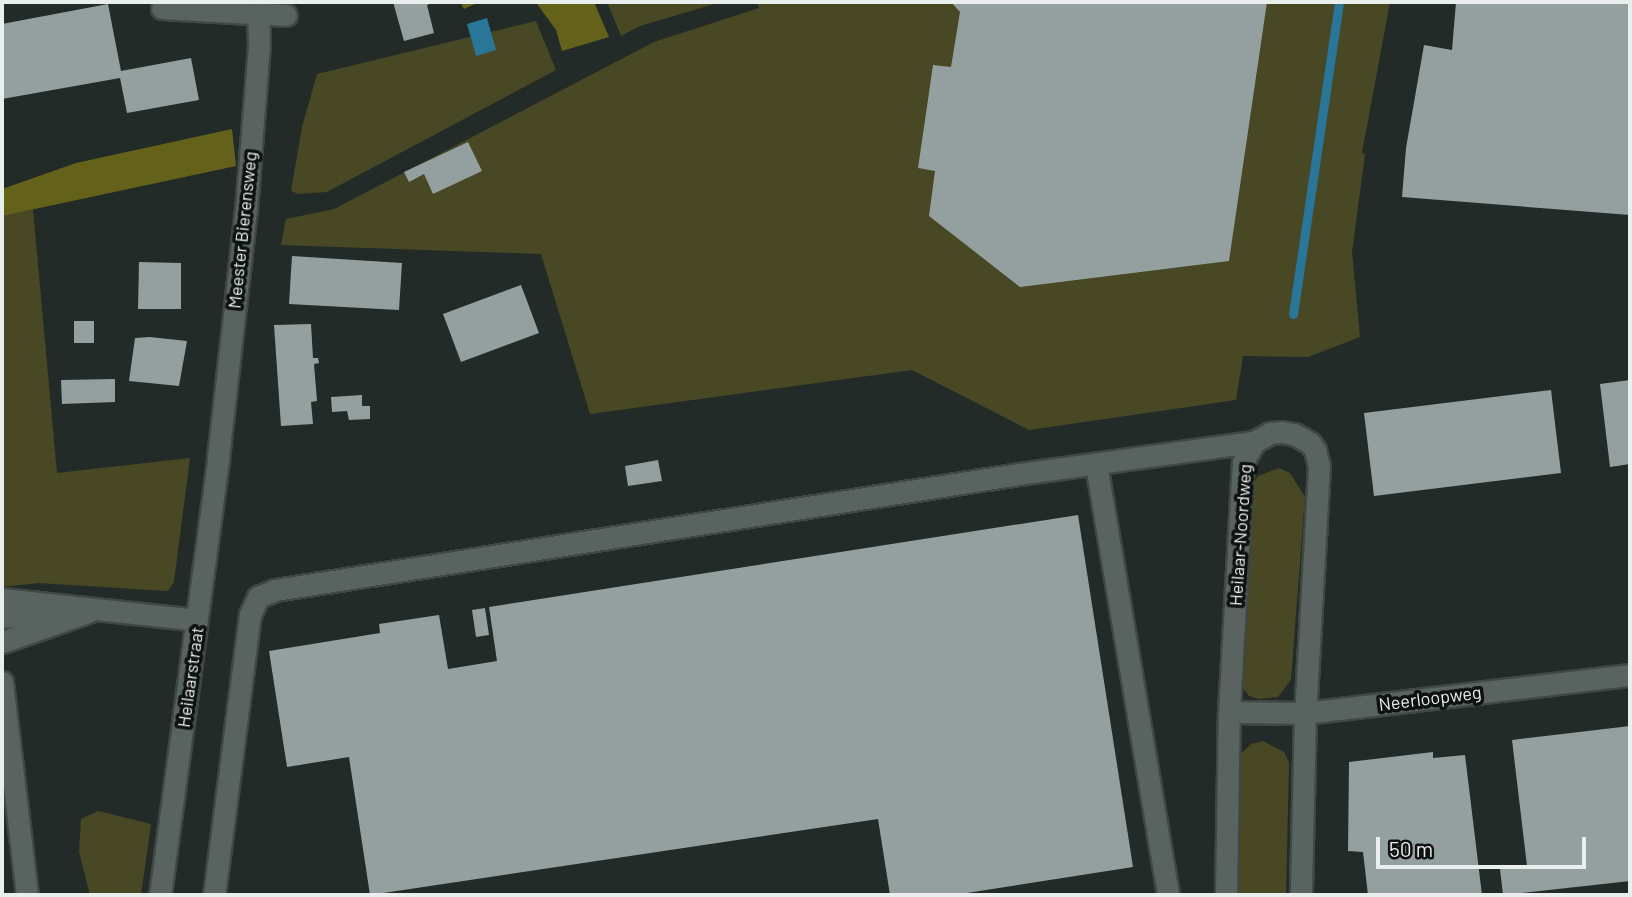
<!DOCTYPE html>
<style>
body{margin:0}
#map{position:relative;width:1632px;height:897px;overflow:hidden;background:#222b27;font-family:Barlow,sans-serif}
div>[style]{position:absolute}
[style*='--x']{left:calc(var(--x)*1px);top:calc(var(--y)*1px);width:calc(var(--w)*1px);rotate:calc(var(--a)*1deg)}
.green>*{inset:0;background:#494824}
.forest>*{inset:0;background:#63611a}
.water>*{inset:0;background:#2a7699}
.stream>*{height:9px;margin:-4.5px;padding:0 4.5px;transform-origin:4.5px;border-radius:4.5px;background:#2a7699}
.building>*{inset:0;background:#94a0a0}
.roads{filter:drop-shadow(2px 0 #404845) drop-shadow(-2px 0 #404845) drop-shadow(0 2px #404845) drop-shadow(0 -2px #404845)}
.minor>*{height:21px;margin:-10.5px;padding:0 10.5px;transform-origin:10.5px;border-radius:10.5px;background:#59635f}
span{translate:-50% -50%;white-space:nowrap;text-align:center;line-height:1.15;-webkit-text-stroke:7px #0e1211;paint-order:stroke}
.street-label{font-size:18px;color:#e9efed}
.frame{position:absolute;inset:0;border:4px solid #e9efed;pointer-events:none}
.scale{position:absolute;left:1376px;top:837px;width:210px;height:32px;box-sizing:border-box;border:4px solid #e9efed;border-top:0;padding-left:9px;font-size:21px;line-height:24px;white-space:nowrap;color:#e9efed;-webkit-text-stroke:5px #0e1211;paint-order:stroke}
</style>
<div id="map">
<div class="green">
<i style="clip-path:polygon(607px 2px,721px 2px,640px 26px,621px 36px)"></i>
<i style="clip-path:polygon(756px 2px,1390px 2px,1362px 153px,1365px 154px,1352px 252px,1360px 337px,1308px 357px,1243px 356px,1236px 400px,1029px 430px,912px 370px,590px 414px,541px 254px,281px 245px,286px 219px,334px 209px,654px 42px,759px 8px)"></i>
<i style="clip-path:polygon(536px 21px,556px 70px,327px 192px,298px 194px,291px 191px,302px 127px,317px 74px)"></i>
<i style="clip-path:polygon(33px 209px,57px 473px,190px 458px,174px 582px,168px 591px,38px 583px,2px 587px,2px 216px)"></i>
<i style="clip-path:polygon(1279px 468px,1290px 473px,1305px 497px,1291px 680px,1278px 697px,1259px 699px,1249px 696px,1237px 680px,1250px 489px,1258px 476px)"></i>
<i style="clip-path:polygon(1263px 741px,1284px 752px,1289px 763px,1286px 895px,1233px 895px,1235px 765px,1241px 754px,1251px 744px)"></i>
<i style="clip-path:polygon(98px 811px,151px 824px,141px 895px,90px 895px,79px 852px,81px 819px)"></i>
</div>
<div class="forest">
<i style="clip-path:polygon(460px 2px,594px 2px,609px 37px,562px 51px,556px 30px,537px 4px,475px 4px,464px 9px)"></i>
<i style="clip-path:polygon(232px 129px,236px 166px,2px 216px,2px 189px,76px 163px)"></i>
</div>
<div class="water">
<i style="clip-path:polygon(487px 18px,496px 50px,476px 56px,467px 24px)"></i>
</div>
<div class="stream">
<i style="--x:1293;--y:314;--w:315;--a:-81.6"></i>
</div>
<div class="building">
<i style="clip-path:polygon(393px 2px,436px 2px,427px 5px,434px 33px,404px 41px)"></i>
<i style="clip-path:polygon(951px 2px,1267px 2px,1229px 261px,1020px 287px,929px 216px,935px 171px,918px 168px,933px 65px,951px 67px,960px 12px)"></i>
<i style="clip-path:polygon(1456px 2px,1630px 2px,1630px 215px,1402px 197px,1406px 148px,1424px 45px,1452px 50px)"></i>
<i style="clip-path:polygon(108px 4px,121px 71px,191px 58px,199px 100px,127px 113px,120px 78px,2px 99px,2px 24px)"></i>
<i style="clip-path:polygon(468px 142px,482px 171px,433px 194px,424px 174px,409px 182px,404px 172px)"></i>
<i style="clip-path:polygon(292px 256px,402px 263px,399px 310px,289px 304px)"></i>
<i style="clip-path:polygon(139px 262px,181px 263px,181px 309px,138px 309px)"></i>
<i style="clip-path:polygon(521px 285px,539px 333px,461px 362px,443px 314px)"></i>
<i style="clip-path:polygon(74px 321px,94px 321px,94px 343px,74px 343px)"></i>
<i style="clip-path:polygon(311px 324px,313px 358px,318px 358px,319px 363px,314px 364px,317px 401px,311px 402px,313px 424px,281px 426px,274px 325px)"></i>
<i style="clip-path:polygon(150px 337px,187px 341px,179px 386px,129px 381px,135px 338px)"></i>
<i style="clip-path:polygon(115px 379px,115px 402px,62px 404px,61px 380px)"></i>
<i style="clip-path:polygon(1630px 380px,1630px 464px,1610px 467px,1600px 384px)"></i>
<i style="clip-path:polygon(1551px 390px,1561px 473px,1374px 496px,1364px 413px)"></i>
<i style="clip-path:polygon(362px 395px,362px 406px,370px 406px,370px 419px,349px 420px,347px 411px,332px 412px,331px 397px)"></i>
<i style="clip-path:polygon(658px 460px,662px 481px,628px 486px,625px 466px)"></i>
<i style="clip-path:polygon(1078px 515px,1133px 867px,954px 895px,890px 895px,878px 819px,370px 895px,349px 757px,287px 767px,269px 651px,380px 633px,379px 624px,439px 615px,448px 669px,497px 661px,489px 607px)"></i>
<i style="clip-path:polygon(485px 608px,489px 635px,476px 637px,472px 610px)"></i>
<i style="clip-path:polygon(1630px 726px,1630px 881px,1503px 895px,1500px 869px,1527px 866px,1512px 740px)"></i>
<i style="clip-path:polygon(1433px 752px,1433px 758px,1465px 755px,1482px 895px,1368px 895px,1363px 852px,1348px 851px,1349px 762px)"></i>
</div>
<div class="roads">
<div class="minor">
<i style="--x:162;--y:8;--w:124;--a:3.2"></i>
<i style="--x:1096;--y:464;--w:437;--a:80.5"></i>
<i style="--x:2;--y:599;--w:196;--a:6.1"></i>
<i style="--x:2;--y:617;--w:40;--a:-4.3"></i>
<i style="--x:2;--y:642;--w:91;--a:-19.2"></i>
<i style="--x:2;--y:682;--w:214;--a:83.3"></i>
<i style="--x:1229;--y:712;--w:76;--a:0.8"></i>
<i style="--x:1305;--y:713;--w:327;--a:-6.7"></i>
<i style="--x:160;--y:895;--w:441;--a:-82.4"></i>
<i style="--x:218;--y:458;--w:250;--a:-83.6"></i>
<i style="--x:246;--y:210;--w:165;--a:-85.5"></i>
<i style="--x:259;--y:46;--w:44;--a:-91.3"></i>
<i style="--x:214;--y:895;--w:282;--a:-82.7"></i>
<i style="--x:250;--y:615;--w:20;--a:-66"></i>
<i style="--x:258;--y:597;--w:18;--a:-22"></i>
<i style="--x:275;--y:590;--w:753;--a:-8.86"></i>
<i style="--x:1019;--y:474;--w:237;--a:-7.8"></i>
<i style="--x:1226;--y:895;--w:183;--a:-89.1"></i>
<i style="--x:1229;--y:712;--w:250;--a:-86.8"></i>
<i style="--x:1243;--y:462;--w:23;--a:-61"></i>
<i style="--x:1254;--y:442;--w:18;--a:-29"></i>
<i style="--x:1270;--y:433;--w:11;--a:-5"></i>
<i style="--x:1281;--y:432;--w:13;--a:9"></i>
<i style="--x:1294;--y:434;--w:18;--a:29"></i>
<i style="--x:1310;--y:443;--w:9;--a:54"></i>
<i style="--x:1315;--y:450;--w:16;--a:76"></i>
<i style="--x:1319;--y:466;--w:247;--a:93.2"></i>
<i style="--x:1305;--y:713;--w:182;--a:91.3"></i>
</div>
</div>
<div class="street-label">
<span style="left:242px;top:230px;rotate:-84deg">Meester Bierensweg</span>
<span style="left:1240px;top:535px;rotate:-86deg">Heilaar-Noordweg</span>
<span style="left:190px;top:677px;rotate:-82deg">Heilaarstraat</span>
<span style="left:1430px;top:698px;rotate:-7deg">Neerloopweg</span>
</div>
<div class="frame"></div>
<div class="scale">50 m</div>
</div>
